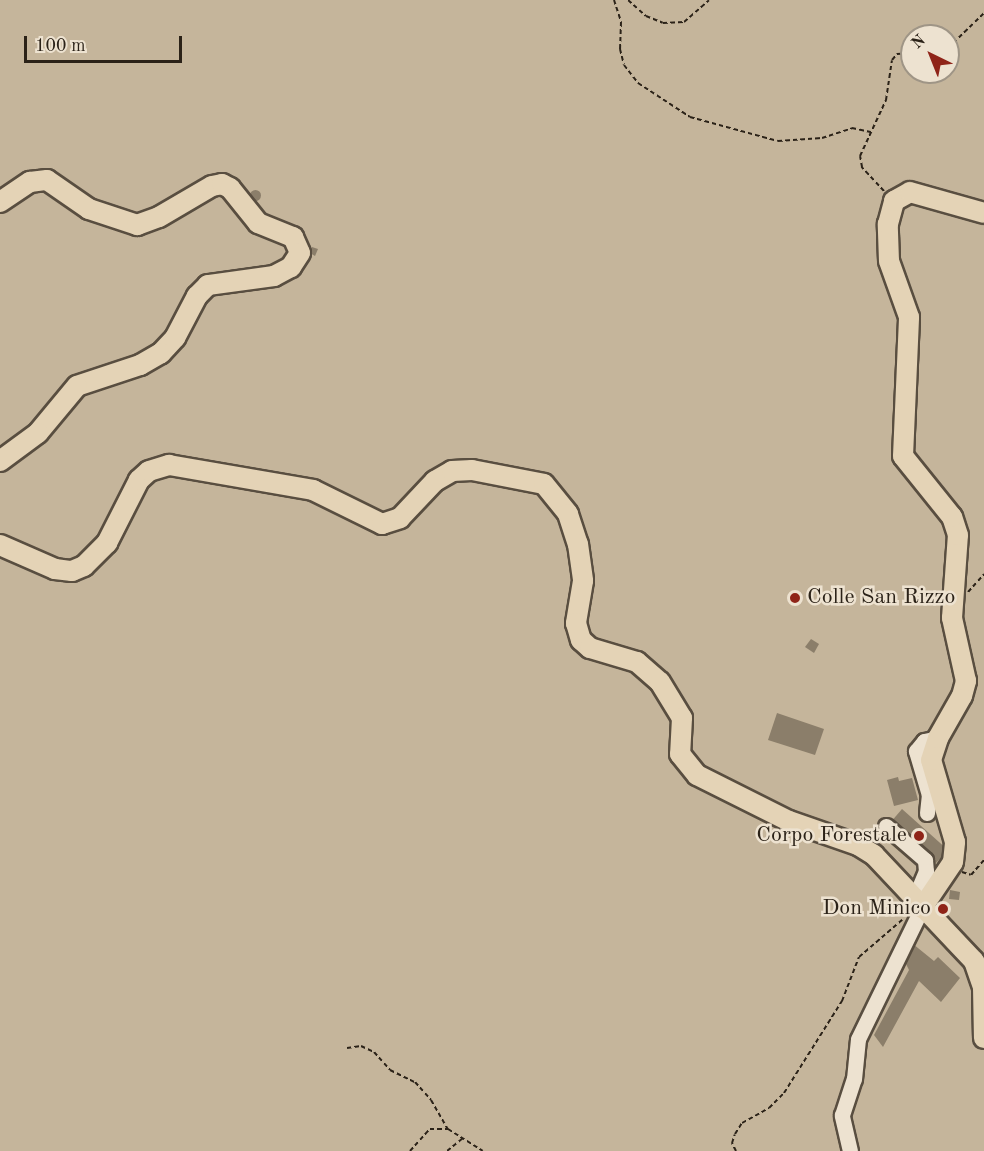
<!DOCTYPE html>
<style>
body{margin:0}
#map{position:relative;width:984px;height:1151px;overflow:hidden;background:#e4d3b6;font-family:"Old Standard TT",serif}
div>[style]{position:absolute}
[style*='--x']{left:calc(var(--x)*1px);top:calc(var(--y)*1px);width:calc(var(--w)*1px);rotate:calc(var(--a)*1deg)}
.green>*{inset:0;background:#c5b59b}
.building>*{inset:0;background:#8b7e6a}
.round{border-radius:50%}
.path>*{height:2px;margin-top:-1px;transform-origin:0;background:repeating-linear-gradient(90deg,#2b2218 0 4.5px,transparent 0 7.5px)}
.roads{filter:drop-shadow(2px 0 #594e40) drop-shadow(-2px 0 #594e40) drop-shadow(0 2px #594e40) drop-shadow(0 -2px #594e40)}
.minor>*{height:15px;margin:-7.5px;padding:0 7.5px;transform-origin:7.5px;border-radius:7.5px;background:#ede2d0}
.major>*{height:20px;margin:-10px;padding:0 10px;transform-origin:10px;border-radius:10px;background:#e4d3b6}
.dots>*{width:16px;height:16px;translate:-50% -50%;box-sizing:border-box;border:3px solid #ede2d0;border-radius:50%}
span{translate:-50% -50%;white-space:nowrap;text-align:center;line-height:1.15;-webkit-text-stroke:5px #ede2d0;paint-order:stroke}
.poi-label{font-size:22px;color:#2b2218}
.left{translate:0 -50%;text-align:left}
.right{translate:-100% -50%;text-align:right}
.north{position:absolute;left:900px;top:24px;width:60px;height:60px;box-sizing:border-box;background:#ede2d0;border:2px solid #9f9586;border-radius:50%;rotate:317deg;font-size:16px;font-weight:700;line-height:24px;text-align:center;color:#2b2218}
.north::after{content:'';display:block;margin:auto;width:21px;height:27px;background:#8f2418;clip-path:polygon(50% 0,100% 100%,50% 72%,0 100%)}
.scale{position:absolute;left:24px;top:36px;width:158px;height:27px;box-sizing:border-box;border:3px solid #2b2218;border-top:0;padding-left:8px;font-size:18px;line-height:21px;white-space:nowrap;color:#2b2218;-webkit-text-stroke:4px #ede2d0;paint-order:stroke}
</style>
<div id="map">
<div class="green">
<i style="clip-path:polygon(evenodd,0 0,984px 0,984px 1151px,0 1151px,0 0,912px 36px,948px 36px,948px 72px,912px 72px,912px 36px)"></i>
</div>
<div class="building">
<i class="round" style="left:249.5px;top:189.5px;width:11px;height:11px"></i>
<i style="clip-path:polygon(312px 247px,318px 249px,315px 256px,310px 253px)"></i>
<i style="clip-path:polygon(811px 639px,819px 644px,814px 653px,805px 647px)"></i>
<i style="clip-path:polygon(777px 713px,824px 729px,815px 755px,768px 740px)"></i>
<i style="clip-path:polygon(898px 777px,899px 781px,912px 778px,918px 800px,894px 806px,887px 780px)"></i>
<i style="clip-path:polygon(902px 809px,948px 850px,936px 863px,890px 823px)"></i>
<i style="clip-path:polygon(950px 890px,960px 892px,959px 900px,949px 899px)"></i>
<i style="clip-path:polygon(913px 944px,934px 961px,938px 957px,960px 978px,941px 1002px,919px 981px,883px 1047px,874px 1035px,909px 970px,905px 962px)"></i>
</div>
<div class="path">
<i style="--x:614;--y:0;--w:23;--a:72"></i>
<i style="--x:621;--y:22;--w:27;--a:92"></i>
<i style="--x:620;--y:49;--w:16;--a:76"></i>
<i style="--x:624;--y:65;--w:23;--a:52"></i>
<i style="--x:638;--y:83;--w:62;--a:33.2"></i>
<i style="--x:690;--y:117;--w:91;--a:15.3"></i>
<i style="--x:778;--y:141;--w:44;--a:-3.9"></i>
<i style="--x:822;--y:138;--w:32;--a:-18"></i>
<i style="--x:852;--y:128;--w:19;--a:12"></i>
<i style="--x:628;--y:0;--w:24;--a:42"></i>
<i style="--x:646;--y:16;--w:18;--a:22"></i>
<i style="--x:663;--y:23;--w:21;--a:-3"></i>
<i style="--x:684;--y:22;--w:33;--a:-41"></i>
<i style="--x:948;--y:48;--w:50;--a:-44.2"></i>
<i style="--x:884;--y:191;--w:33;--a:-133"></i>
<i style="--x:862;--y:167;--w:11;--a:-100"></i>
<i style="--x:860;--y:156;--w:62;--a:-65.1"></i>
<i style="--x:886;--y:100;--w:40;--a:-81.5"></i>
<i style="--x:892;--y:60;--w:8;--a:-50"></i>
<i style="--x:897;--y:54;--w:15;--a:-4"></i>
<i style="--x:968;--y:592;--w:24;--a:-48"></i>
<i style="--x:962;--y:872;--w:9;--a:18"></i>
<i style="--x:971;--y:875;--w:20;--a:-49"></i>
<i style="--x:347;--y:1048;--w:14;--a:-8"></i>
<i style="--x:361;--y:1046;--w:14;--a:25"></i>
<i style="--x:374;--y:1052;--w:24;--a:48"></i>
<i style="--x:390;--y:1070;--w:28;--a:26"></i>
<i style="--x:415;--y:1082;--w:24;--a:48"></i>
<i style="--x:431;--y:1100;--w:34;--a:60"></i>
<i style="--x:410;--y:1151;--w:30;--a:-48"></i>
<i style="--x:430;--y:1129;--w:18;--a:0"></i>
<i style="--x:448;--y:1129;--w:41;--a:32.2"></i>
<i style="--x:447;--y:1151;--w:21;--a:-39"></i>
<i style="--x:736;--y:1151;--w:9;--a:-117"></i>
<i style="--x:732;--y:1143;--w:9;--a:-72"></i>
<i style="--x:735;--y:1134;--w:13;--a:-58"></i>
<i style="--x:742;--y:1123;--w:31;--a:-29"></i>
<i style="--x:769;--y:1108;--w:21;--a:-45"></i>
<i style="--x:784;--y:1093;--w:109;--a:-57.8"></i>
<i style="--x:842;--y:1001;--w:47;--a:-68.9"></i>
<i style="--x:859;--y:957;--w:57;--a:-40.7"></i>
</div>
<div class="roads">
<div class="minor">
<i style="--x:927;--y:813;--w:18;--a:-84"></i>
<i style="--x:929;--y:795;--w:46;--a:-106.5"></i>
<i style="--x:916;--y:751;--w:13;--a:-51"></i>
<i style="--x:924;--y:741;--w:14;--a:-12"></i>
<i style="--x:886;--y:826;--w:52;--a:41.1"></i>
<i style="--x:925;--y:860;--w:11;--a:85"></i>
<i style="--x:926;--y:871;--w:30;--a:113"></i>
<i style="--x:850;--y:1151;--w:37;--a:-103"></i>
<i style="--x:842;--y:1115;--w:38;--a:-72"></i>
<i style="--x:854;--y:1079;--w:40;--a:-84.3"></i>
<i style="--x:858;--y:1039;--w:146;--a:-64"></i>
</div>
<div class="major">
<i style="--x:0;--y:202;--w:36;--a:-34"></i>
<i style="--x:30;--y:182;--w:17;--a:-7"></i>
<i style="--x:47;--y:180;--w:51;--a:34.6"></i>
<i style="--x:89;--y:209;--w:51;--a:18.4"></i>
<i style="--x:137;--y:225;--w:23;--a:-20"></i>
<i style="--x:159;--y:217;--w:61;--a:-30.3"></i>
<i style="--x:212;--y:186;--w:10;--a:-11"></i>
<i style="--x:222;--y:184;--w:9;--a:27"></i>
<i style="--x:230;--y:188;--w:45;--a:51.3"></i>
<i style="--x:258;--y:223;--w:38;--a:22"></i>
<i style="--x:293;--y:237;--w:17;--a:66"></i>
<i style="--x:300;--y:253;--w:17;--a:123"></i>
<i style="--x:291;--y:267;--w:19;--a:152"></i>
<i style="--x:274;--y:276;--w:67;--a:172.2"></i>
<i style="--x:208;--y:285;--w:16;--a:135"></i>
<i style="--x:197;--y:296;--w:47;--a:117.6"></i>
<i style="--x:175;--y:338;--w:21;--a:133"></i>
<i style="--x:161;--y:353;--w:24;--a:150"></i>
<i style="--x:140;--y:365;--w:66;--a:161.6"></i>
<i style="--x:77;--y:386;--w:61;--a:129.7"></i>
<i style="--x:38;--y:433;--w:47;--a:143.6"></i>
<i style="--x:0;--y:545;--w:60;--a:23.6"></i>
<i style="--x:55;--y:569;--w:17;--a:7"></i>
<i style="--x:72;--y:571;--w:13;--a:-23"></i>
<i style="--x:84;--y:566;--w:33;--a:-45"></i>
<i style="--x:107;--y:543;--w:71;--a:-63.1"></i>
<i style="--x:139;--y:480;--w:13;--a:-42"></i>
<i style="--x:149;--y:471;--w:21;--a:-17"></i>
<i style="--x:169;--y:465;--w:146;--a:9.8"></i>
<i style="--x:313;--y:490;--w:77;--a:26.2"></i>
<i style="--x:382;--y:524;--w:19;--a:-18"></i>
<i style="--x:400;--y:518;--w:51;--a:-46.6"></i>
<i style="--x:435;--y:481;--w:20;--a:-30"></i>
<i style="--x:452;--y:471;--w:20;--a:-3"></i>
<i style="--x:472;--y:470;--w:73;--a:11"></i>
<i style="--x:544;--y:484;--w:38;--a:51"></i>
<i style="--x:568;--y:514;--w:32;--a:72"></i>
<i style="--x:578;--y:544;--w:37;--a:82"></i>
<i style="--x:583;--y:581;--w:43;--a:99.5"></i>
<i style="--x:576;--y:623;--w:18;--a:74"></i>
<i style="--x:581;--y:640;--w:12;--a:42"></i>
<i style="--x:590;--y:648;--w:49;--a:16.6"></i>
<i style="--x:637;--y:662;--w:30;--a:41"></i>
<i style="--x:660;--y:682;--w:42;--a:58.6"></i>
<i style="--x:682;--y:718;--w:36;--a:93"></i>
<i style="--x:680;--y:754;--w:27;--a:51"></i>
<i style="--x:697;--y:775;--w:103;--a:26.6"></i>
<i style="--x:789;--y:821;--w:73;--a:19.2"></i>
<i style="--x:858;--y:845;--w:19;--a:32"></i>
<i style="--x:874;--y:855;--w:146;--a:46.7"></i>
<i style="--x:974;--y:961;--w:28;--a:71"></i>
<i style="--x:983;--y:987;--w:51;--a:88.9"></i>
<i style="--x:922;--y:908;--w:55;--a:-56"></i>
<i style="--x:953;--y:862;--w:20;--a:-84"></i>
<i style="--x:955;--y:842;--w:85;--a:-106.3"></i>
<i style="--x:931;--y:760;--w:23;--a:-72"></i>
<i style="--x:938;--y:738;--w:48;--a:-60.3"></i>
<i style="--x:962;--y:696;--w:16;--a:-75"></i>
<i style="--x:966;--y:681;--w:65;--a:-102.5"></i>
<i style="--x:952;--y:618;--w:83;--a:-85.9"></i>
<i style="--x:958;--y:535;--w:19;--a:-108"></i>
<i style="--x:952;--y:517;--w:78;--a:-128.8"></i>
<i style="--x:903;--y:456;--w:139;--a:-87.5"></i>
<i style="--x:909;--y:317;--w:59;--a:-109.7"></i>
<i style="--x:889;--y:261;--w:37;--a:-92"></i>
<i style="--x:888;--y:224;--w:24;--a:-75"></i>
<i style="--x:894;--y:201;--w:18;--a:-29"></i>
<i style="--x:910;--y:192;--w:77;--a:15.8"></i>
</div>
</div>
<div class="dots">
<i style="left:795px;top:598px;background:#8f2418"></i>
<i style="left:919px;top:836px;background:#8f2418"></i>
<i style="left:943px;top:909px;background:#8f2418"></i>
</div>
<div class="poi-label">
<span class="left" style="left:807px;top:598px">Colle San Rizzo</span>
<span class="right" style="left:907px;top:836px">Corpo Forestale</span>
<span class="right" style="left:931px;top:909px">Don Minico</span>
</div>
<div class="north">N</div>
<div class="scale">100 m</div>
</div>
